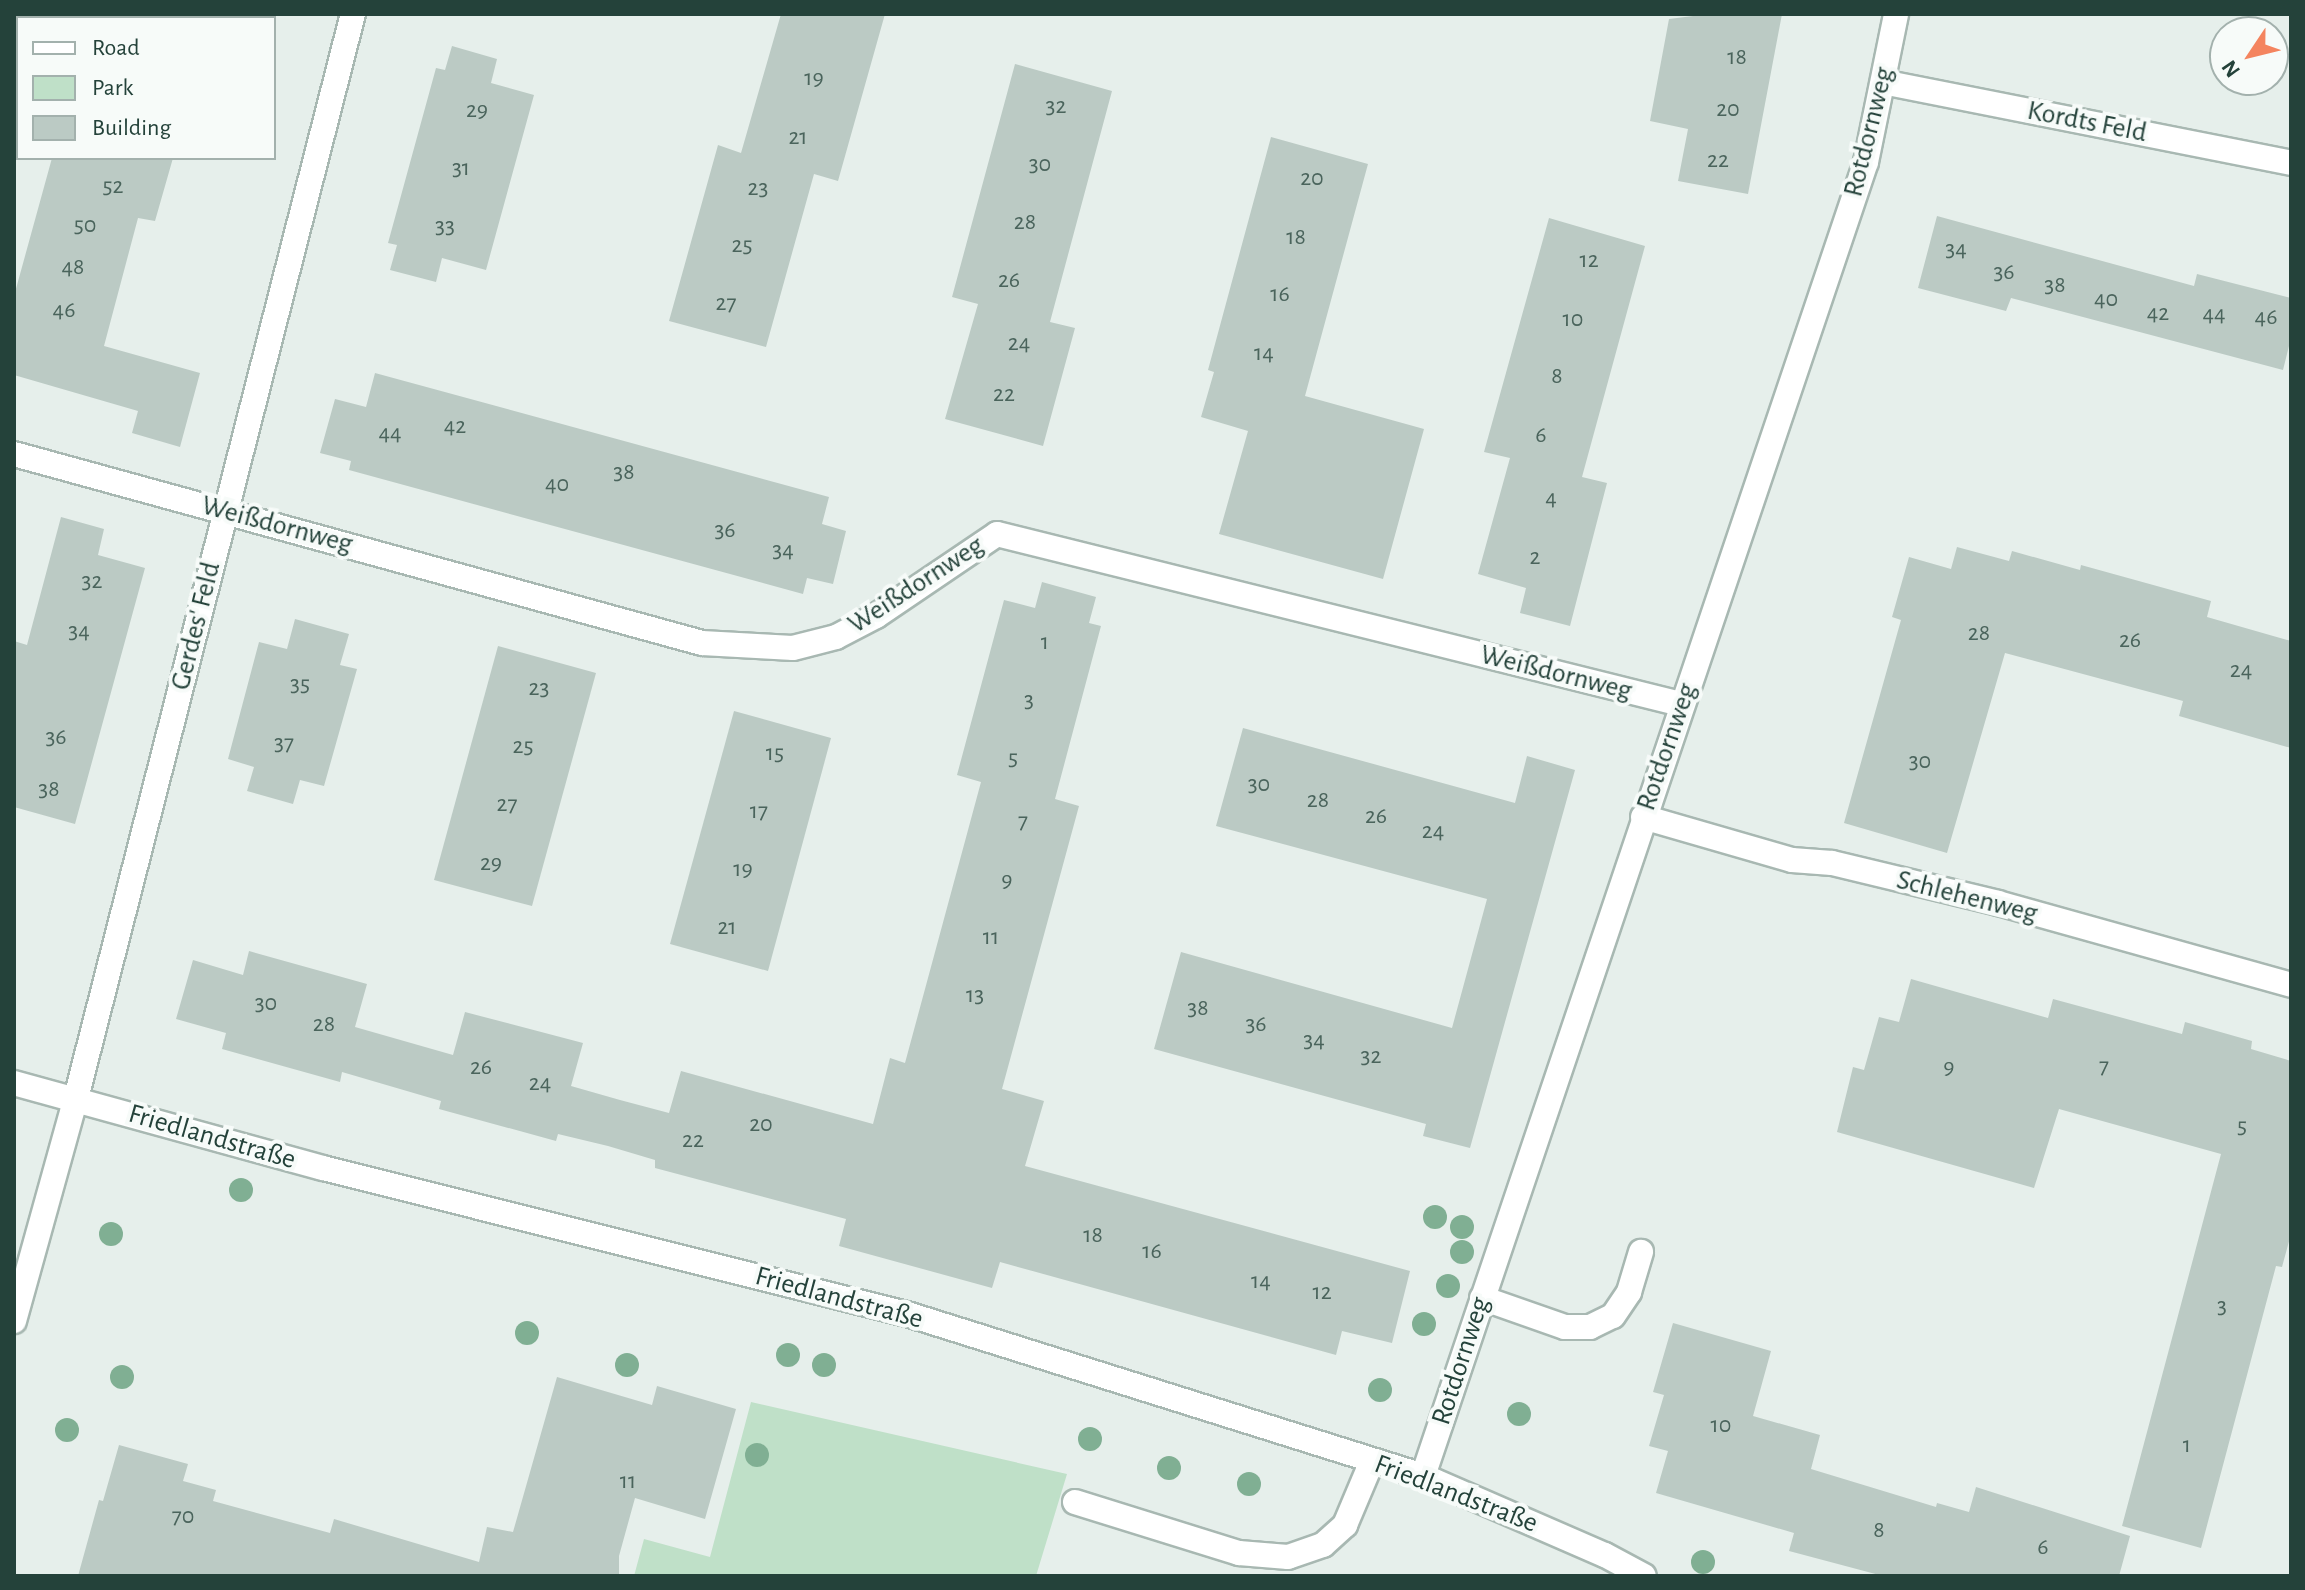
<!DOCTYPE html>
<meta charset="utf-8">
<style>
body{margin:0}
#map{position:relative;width:2305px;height:1590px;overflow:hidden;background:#e6efeb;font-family:"Alegreya Sans",sans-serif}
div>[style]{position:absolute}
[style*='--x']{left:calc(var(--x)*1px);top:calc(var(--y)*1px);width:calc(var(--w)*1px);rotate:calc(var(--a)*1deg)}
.green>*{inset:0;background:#bfe0c8}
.building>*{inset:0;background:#bbcac4}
.roads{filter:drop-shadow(2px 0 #a8b8b2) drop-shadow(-2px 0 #a8b8b2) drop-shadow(0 2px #a8b8b2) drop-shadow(0 -2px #a8b8b2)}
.minor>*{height:24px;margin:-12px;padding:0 12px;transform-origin:12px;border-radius:12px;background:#fff}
.trees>*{width:24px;height:24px;margin:-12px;border-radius:50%;background:#80af93}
span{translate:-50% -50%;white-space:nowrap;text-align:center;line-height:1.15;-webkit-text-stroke:8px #f7fbf9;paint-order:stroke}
.number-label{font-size:24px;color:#4a645c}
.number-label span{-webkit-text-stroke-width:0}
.street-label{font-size:28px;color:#24423a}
.frame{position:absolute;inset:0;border:16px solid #24423a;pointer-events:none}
.legend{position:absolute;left:16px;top:16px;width:260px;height:144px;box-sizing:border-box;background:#f7fbf9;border:2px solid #a3b1ad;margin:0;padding:10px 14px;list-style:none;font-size:24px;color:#24423a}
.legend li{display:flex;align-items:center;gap:16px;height:40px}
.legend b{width:40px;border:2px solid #a3b1ad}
.north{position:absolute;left:2209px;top:16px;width:80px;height:80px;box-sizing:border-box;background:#f7fbf9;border:2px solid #a3b1ad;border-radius:50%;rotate:235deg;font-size:22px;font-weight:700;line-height:32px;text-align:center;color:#24423a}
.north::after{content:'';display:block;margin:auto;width:28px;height:36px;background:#f4845f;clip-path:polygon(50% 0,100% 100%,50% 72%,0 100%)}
</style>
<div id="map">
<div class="green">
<i style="clip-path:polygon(751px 1402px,1067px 1474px,1036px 1576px,634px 1576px,644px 1539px,710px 1557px)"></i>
</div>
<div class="building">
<i style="clip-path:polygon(781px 14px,885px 14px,838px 181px,814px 174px,766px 347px,669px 321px,718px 145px,741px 153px)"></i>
<i style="clip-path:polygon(1709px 14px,1782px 14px,1748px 194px,1678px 181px,1688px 129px,1650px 121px,1669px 19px)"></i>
<i style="clip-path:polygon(452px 46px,497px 59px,491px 83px,534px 95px,486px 270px,442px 258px,436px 282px,390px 270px,397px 245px,388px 243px,436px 68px,445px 70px)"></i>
<i style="clip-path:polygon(1015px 64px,1112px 91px,1050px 322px,1075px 328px,1043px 446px,945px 419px,978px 304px,952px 297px)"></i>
<i style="clip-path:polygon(1271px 137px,1368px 164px,1305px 396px,1424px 429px,1383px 579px,1219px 534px,1248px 431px,1201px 417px,1214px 372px,1208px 370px)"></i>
<i style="clip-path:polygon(52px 158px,173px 158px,155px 221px,138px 218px,104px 346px,200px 373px,180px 447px,132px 433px,138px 411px,14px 375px,14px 296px)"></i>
<i style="clip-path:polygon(1937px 216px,2194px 286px,2197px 274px,2291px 298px,2291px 338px,2283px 370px,2011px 298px,2006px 311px,1918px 288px)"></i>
<i style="clip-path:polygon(1549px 218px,1645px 246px,1582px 477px,1607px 483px,1570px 626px,1520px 613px,1526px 588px,1478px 574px,1510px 458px,1484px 452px)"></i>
<i style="clip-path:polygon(375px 373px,829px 497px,822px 524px,846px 531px,833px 584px,807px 578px,803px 594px,349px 470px,351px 461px,320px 453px,335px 399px,366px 407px)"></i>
<i style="clip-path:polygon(61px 517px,104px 529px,98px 555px,145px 568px,75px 824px,14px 807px,14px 641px,27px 645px)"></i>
<i style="clip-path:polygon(1957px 547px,2009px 561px,2012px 551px,2080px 570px,2081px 565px,2211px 601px,2207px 617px,2291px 641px,2291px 748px,2179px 716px,2183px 701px,2005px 653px,1947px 853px,1844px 823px,1901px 620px,1892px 617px,1909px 557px,1951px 569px)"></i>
<i style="clip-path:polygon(1042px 582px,1096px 597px,1089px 623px,1101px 626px,1055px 799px,1079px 806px,1002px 1089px,1044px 1101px,1025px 1166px,1410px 1271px,1392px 1343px,1342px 1331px,1336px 1355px,1000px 1262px,992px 1288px,839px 1246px,846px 1219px,655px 1168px,655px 1160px,608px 1146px,558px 1134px,556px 1141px,439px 1109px,441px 1101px,342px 1072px,340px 1082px,222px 1049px,226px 1033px,176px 1019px,193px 960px,243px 975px,249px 951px,367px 984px,355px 1027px,453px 1055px,465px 1012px,583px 1043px,571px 1086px,620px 1100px,669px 1113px,681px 1071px,873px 1124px,890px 1058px,905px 1063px,981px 782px,957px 775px,1004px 600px,1035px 608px)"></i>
<i style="clip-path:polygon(295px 619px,349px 634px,340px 665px,357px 669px,324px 786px,300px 780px,293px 804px,247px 791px,254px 767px,228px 759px,259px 642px,287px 649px)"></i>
<i style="clip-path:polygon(498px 646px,596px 673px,532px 906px,434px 880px)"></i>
<i style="clip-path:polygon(734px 711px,831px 738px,768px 971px,670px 944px)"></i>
<i style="clip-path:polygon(1243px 728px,1515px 803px,1527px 756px,1575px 770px,1470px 1148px,1423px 1136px,1426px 1124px,1154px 1049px,1181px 952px,1452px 1028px,1487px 899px,1216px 826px)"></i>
<i style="clip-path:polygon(1911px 979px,2048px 1018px,2053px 999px,2182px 1034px,2185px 1022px,2252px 1041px,2251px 1049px,2291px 1061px,2291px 1234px,2282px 1267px,2276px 1266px,2201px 1548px,2122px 1526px,2221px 1154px,2059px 1109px,2034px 1188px,1837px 1132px,1853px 1067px,1864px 1070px,1879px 1017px,1899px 1022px)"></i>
<i style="clip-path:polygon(1673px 1323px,1771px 1351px,1753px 1416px,1820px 1435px,1811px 1469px,1936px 1507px,1937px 1503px,1969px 1512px,1976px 1487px,2130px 1536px,2119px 1576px,1883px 1576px,1789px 1551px,1794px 1533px,1656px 1493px,1668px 1451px,1649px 1446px,1664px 1395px,1653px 1392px)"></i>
<i style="clip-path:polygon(557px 1377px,652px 1405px,657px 1386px,736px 1409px,705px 1519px,635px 1498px,619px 1556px,619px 1576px,78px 1576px,99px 1500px,103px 1501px,119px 1445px,188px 1464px,183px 1481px,216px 1490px,213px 1501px,330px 1533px,334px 1519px,479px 1562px,487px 1527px,513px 1532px)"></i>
</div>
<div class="roads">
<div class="minor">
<i style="--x:1883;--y:82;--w:416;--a:11.2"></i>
<i style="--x:14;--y:454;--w:713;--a:15.36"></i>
<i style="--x:702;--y:643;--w:91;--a:3.1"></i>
<i style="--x:793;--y:648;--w:44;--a:-14.3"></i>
<i style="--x:836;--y:637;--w:45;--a:-27.7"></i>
<i style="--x:876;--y:616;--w:146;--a:-34.1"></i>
<i style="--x:997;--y:534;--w:705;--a:13.96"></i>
<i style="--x:1643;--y:817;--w:155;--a:16.1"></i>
<i style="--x:1792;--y:860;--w:40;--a:4.3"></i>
<i style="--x:1832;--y:863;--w:171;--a:13.5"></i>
<i style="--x:1998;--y:903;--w:304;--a:15.6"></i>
<i style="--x:14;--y:1083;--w:320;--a:15.4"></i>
<i style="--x:323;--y:1168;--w:602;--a:14.04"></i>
<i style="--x:907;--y:1314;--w:541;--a:17.43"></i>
<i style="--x:1423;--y:1476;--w:198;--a:23.5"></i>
<i style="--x:1605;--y:1555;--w:44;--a:28.3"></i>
<i style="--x:1482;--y:1298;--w:88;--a:19.3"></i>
<i style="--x:1565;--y:1327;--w:25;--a:0"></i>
<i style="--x:1590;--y:1327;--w:25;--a:-26"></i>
<i style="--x:1613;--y:1316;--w:29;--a:-56"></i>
<i style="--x:1629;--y:1292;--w:42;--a:-73.3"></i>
<i style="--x:14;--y:1321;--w:231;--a:-74.5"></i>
<i style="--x:76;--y:1098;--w:1119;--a:-75.67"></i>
<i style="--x:1423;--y:1476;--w:1387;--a:-71.37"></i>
<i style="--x:1866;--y:162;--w:151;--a:-78.5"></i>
<i style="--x:1075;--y:1502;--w:172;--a:17.3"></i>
<i style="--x:1239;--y:1553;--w:49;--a:4.7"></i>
<i style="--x:1288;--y:1557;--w:37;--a:-19"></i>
<i style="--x:1323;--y:1545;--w:30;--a:-42"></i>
<i style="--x:1345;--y:1525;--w:69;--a:-67.1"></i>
</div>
</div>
<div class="trees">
<i style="left:241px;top:1190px"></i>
<i style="left:1435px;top:1217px"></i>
<i style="left:1462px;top:1227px"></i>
<i style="left:111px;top:1234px"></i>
<i style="left:1462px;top:1252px"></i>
<i style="left:1448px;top:1286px"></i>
<i style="left:1424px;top:1324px"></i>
<i style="left:527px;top:1333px"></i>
<i style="left:788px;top:1355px"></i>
<i style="left:627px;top:1365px"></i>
<i style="left:824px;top:1365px"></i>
<i style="left:122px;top:1377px"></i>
<i style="left:1380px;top:1390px"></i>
<i style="left:1519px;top:1414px"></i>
<i style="left:67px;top:1430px"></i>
<i style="left:1090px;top:1439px"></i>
<i style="left:757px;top:1455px"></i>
<i style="left:1169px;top:1468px"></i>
<i style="left:1249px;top:1484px"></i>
<i style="left:1703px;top:1562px"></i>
</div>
<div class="number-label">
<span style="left:1737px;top:58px">18</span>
<span style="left:814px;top:79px">19</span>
<span style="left:1056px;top:107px">32</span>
<span style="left:1728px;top:110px">20</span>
<span style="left:477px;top:111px">29</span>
<span style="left:798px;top:138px">21</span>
<span style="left:1718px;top:161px">22</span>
<span style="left:1040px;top:165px">30</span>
<span style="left:461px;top:169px">31</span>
<span style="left:1312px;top:179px">20</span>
<span style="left:113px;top:187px">52</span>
<span style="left:758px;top:189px">23</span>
<span style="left:1025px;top:223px">28</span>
<span style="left:85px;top:226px">50</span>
<span style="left:445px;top:227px">33</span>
<span style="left:1296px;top:238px">18</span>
<span style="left:742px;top:246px">25</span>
<span style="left:1956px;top:250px">34</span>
<span style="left:1589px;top:261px">12</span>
<span style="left:73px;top:268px">48</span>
<span style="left:2004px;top:273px">36</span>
<span style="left:1009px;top:281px">26</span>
<span style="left:2055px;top:286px">38</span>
<span style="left:1280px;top:295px">16</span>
<span style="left:2106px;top:300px">40</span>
<span style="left:726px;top:304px">27</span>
<span style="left:64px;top:311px">46</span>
<span style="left:2158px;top:314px">42</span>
<span style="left:2214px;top:315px">44</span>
<span style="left:2266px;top:318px">46</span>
<span style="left:1573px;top:320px">10</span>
<span style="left:1019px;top:344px">24</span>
<span style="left:1264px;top:354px">14</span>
<span style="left:1557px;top:377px">8</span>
<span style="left:1004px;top:395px">22</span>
<span style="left:455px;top:427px">42</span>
<span style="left:390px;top:434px">44</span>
<span style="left:1541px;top:436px">6</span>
<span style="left:624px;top:473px">38</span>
<span style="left:557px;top:485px">40</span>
<span style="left:1551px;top:499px">4</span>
<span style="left:725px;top:531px">36</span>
<span style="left:783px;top:551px">34</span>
<span style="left:1535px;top:558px">2</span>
<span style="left:92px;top:582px">32</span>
<span style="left:79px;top:632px">34</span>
<span style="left:1979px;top:634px">28</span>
<span style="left:2130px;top:641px">26</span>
<span style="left:1045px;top:643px">1</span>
<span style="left:2241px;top:671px">24</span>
<span style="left:300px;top:685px">35</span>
<span style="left:539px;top:689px">23</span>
<span style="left:1029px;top:701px">3</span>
<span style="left:56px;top:738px">36</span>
<span style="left:284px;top:744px">37</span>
<span style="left:523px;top:747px">25</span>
<span style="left:775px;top:754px">15</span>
<span style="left:1013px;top:759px">5</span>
<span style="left:1920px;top:762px">30</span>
<span style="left:1259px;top:785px">30</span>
<span style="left:49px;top:790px">38</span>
<span style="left:1318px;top:801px">28</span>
<span style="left:507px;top:805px">27</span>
<span style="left:759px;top:812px">17</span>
<span style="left:1376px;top:817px">26</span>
<span style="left:1023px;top:822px">7</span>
<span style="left:1433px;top:832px">24</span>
<span style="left:491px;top:864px">29</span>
<span style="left:743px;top:870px">19</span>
<span style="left:1007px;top:881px">9</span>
<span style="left:727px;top:928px">21</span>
<span style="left:991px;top:938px">11</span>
<span style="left:975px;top:996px">13</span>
<span style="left:266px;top:1004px">30</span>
<span style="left:1198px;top:1009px">38</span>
<span style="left:324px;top:1025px">28</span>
<span style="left:1256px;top:1025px">36</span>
<span style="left:1314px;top:1041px">34</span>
<span style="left:1371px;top:1057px">32</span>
<span style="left:2104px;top:1067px">7</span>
<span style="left:481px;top:1068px">26</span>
<span style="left:1949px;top:1068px">9</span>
<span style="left:540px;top:1084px">24</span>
<span style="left:761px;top:1125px">20</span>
<span style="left:2242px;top:1127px">5</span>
<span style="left:693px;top:1141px">22</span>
<span style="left:1093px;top:1236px">18</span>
<span style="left:1152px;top:1252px">16</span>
<span style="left:1261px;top:1282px">14</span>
<span style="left:1322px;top:1293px">12</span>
<span style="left:2222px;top:1307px">3</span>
<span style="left:1721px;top:1426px">10</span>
<span style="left:2187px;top:1446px">1</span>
<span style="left:628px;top:1482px">11</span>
<span style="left:183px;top:1517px">70</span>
<span style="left:1879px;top:1531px">8</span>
<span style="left:2043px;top:1548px">6</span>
</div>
<div class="street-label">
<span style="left:2087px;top:122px;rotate:11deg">Kordts Feld</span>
<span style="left:1869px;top:132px;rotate:-76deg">Rotdornweg</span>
<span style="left:277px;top:525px;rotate:15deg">Weißdornweg</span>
<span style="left:916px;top:585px;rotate:-33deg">Weißdornweg</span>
<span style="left:196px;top:626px;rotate:-76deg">Gerdes' Feld</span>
<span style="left:1556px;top:673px;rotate:14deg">Weißdornweg</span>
<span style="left:1667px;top:747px;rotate:-71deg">Rotdornweg</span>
<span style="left:1967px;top:897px;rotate:14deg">Schlehenweg</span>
<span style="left:212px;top:1137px;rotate:16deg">Friedlandstraße</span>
<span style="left:839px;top:1298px;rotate:15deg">Friedlandstraße</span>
<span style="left:1461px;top:1361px;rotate:-72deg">Rotdornweg</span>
<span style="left:1456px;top:1494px;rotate:21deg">Friedlandstraße</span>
</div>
<div class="frame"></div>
<ul class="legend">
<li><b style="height:10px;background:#fff"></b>Road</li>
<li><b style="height:22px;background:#bfe0c8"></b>Park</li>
<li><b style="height:22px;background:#bbcac4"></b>Building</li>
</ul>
<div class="north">N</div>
</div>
